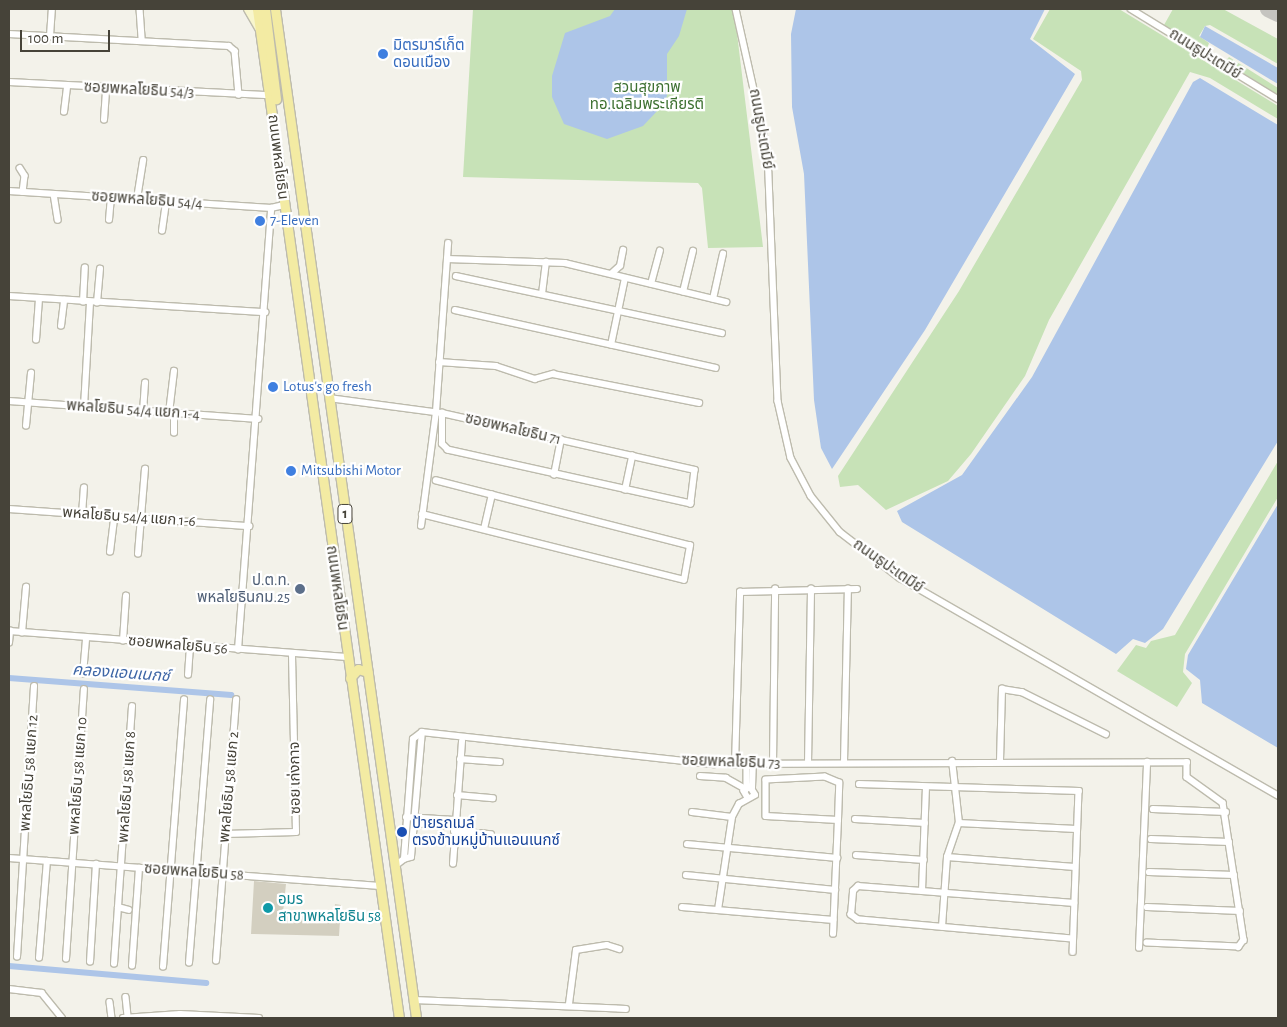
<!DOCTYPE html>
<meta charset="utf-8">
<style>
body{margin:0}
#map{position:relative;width:1287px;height:1027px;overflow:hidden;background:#f3f2ea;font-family:"Alegreya Sans","Noto Sans Thai",sans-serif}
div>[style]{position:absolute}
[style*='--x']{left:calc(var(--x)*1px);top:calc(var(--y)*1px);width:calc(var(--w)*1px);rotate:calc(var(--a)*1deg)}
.green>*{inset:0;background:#c7e2b7}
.water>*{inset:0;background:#adc5e8}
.canal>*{height:6px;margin:-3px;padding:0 3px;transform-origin:3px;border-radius:3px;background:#adc5e8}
.taxiway>*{height:16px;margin:-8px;padding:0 8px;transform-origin:8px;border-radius:8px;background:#c5c4c0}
.building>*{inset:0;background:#d3cfc0}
.roads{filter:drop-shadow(1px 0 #bdbbad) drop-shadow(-1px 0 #bdbbad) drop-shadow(0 1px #bdbbad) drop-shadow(0 -1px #bdbbad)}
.minor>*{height:5.5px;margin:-2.75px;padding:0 2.75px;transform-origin:2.75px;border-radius:2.75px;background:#fff}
.secondary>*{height:8px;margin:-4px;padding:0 4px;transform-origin:4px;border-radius:4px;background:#f8f6ce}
.primary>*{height:9px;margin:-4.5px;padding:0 4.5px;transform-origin:4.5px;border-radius:4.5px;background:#f3eba3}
.dots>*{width:14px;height:14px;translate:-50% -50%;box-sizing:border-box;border:2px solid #fff;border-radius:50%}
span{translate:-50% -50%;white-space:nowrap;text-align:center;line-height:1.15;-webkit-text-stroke:4.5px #fff;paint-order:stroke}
.shield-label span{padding:1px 4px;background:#fff;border:1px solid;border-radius:4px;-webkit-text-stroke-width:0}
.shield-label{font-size:14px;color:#464339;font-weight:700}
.shop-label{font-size:15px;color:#366cbe}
.left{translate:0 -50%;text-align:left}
.street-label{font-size:15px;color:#464339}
.park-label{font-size:15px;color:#3e7132}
.service-label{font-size:15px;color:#4e5e75}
.right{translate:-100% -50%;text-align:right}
.transit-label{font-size:15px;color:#164399}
.culture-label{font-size:15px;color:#0d838f}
.water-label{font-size:16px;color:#3e66a6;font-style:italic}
.frame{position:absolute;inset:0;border:10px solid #464339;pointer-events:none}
.scale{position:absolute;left:20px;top:30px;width:90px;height:22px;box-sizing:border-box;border:2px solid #464339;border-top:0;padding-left:6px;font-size:15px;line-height:18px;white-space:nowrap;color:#464339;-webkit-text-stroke:4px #fff;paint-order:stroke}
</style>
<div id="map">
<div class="green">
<i style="clip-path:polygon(473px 9px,734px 9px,763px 247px,708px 248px,702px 188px,698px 183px,463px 177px)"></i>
<i style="clip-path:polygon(1050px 9px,1119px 9px,1278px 106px,1278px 119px,1210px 78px,1190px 72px,1049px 320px,1025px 376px,971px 454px,948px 481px,886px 510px,858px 485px,840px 487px,838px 476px,959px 291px,1082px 80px,1081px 71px,1033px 39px)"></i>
<i style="clip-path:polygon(1173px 9px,1223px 9px,1278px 39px,1278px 64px,1210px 25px,1205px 26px,1199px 36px,1209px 43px,1206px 52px,1164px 25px)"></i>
<i style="clip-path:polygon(1229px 57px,1278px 88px,1278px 95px,1225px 62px)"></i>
<i style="clip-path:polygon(1278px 461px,1278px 497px,1185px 654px,1183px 672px,1192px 683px,1177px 707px,1117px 671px,1136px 645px,1146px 648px,1151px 641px,1175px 635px)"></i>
</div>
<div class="water">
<i style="clip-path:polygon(615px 9px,687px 9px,679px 36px,667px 54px,667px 96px,659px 109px,643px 126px,607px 139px,564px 124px,552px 97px,552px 76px,565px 33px,610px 16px)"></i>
<i style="clip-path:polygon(796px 9px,1045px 9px,1030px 39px,1075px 74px,925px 330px,832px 469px,821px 448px,814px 400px,804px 174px,792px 107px,791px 34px)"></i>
<i style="clip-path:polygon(1205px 26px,1278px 68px,1278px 84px,1200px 37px)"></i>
<i style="clip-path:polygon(1200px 78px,1278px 125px,1278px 441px,1163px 629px,1145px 643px,1133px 639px,1116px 654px,902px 522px,897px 511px,962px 475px,1032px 377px,1193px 82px)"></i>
<i style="clip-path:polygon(1278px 504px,1278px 748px,1202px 703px,1200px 680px,1186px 669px,1188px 655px)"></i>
</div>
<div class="canal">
<i style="--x:9;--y:678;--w:223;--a:4.4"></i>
<i style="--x:9;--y:966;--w:198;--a:4.9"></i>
</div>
<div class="taxiway">
<i style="--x:1268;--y:9;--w:11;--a:27"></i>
</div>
<div class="building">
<i style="clip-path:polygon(254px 881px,286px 884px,283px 912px,334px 916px,335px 904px,341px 905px,339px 936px,251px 934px)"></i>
</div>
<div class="roads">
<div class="minor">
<i style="--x:140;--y:9;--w:32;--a:86"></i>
<i style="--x:736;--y:9;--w:147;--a:77.4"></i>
<i style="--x:768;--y:152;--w:249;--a:87.7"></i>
<i style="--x:778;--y:401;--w:58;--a:77.2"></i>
<i style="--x:791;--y:458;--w:43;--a:62.2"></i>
<i style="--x:811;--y:496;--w:46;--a:51.1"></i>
<i style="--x:840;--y:532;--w:76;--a:37.5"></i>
<i style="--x:900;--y:578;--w:436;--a:29.9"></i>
<i style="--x:1131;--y:9;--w:172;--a:31.5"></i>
<i style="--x:9;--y:34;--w:220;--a:3.1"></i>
<i style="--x:229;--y:46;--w:8;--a:40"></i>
<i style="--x:235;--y:51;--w:44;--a:84.8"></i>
<i style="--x:50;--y:36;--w:27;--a:-86"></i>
<i style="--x:9;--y:82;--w:261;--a:2.9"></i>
<i style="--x:64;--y:112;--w:26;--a:-83"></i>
<i style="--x:104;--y:120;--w:32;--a:-86"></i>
<i style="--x:20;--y:168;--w:9;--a:58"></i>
<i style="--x:25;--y:176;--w:16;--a:97"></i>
<i style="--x:9;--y:191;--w:263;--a:3.7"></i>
<i style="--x:271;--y:208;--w:13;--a:-13"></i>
<i style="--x:54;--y:194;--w:26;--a:81"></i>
<i style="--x:137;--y:199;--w:39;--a:-81"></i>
<i style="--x:109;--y:220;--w:22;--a:-85"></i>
<i style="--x:162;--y:231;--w:30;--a:-82"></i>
<i style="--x:447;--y:259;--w:118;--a:1.9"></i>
<i style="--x:565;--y:263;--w:166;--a:13.6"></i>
<i style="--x:611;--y:274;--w:12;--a:-42"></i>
<i style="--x:620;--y:266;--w:16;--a:-79"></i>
<i style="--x:456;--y:276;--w:272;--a:12.1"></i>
<i style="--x:651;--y:284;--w:34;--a:-75"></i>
<i style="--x:683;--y:292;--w:42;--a:-76.3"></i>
<i style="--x:542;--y:294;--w:32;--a:-83"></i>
<i style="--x:9;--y:296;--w:257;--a:3.6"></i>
<i style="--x:713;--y:299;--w:46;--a:-77.5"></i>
<i style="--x:83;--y:302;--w:34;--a:-87"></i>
<i style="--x:97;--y:303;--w:34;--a:-85"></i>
<i style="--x:455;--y:310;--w:267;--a:12.5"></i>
<i style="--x:61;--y:326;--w:26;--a:-83"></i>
<i style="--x:36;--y:340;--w:41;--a:-85.8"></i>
<i style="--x:611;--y:345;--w:68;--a:-78.2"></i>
<i style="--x:439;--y:362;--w:57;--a:4"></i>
<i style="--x:496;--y:366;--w:41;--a:18.4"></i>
<i style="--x:535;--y:379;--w:19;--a:-16"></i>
<i style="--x:553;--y:374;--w:149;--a:11.2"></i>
<i style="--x:329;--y:398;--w:114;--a:7.6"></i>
<i style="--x:442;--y:413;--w:259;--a:12.7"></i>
<i style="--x:695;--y:470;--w:34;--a:97"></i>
<i style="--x:691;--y:504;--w:249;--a:-167.5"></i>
<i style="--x:448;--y:450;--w:8;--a:-135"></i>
<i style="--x:442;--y:444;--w:31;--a:-90"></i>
<i style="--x:9;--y:401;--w:250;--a:4.1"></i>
<i style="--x:84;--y:407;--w:105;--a:-86.7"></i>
<i style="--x:143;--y:412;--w:29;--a:-86"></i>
<i style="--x:169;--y:413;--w:42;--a:-83.2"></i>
<i style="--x:26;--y:426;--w:53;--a:-84.6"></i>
<i style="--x:174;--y:433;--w:20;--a:-90"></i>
<i style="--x:554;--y:475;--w:36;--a:-79"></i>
<i style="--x:625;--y:490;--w:35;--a:-78"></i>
<i style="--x:9;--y:509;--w:241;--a:4.1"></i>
<i style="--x:422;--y:514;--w:270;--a:14.1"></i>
<i style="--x:684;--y:580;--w:35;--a:-80"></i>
<i style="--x:690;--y:546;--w:262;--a:-165.6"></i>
<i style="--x:82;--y:515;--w:27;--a:-86"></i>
<i style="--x:421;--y:526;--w:115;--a:-82.5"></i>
<i style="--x:436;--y:412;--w:169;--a:-85.9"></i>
<i style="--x:484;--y:529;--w:35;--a:-77"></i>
<i style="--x:110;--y:552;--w:35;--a:-83"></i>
<i style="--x:138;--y:554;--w:85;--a:-85.3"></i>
<i style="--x:9;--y:631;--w:339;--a:4.4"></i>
<i style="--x:22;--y:633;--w:46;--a:-85"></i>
<i style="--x:123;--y:641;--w:45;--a:-86.2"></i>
<i style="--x:9;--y:643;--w:12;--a:-85"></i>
<i style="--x:238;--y:650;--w:443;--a:-85.7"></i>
<i style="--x:83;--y:674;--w:36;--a:-85"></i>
<i style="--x:188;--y:675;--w:29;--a:-86"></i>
<i style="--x:460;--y:759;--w:40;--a:4.3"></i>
<i style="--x:1000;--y:761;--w:72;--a:-88.4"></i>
<i style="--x:1002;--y:689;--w:20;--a:9"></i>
<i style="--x:1022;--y:692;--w:94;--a:26.6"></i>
<i style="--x:844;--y:762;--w:173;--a:-88.7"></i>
<i style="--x:808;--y:763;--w:174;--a:-89"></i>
<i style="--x:773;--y:764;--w:175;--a:-89.3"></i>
<i style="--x:735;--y:765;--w:173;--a:-88.3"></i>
<i style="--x:740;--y:592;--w:117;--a:-1.5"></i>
<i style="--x:747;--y:765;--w:23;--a:90"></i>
<i style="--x:700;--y:776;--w:26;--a:4"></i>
<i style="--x:726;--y:778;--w:23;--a:29"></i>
<i style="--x:859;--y:784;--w:220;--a:1.8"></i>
<i style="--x:1079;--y:791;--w:161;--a:92.1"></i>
<i style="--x:752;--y:788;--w:23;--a:-88"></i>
<i style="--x:457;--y:795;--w:36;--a:5"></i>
<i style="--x:1153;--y:809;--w:73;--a:2.4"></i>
<i style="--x:692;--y:812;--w:40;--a:7.1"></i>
<i style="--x:406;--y:817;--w:48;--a:3.6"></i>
<i style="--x:855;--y:819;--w:70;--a:3.3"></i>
<i style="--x:414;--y:823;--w:40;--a:4.3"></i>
<i style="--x:959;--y:823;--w:117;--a:2.9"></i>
<i style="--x:454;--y:831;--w:37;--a:5"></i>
<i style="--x:225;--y:834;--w:71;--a:-1.6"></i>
<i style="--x:296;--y:832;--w:178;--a:-91.3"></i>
<i style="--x:1151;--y:839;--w:78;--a:2.2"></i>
<i style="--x:687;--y:844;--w:151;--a:5.3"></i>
<i style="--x:856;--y:855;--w:68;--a:4.2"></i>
<i style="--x:947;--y:857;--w:128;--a:4.5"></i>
<i style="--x:9;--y:858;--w:372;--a:4.3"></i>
<i style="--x:404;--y:859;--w:7;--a:-16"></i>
<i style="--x:411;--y:857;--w:125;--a:-85"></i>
<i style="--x:453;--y:864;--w:123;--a:-85.8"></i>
<i style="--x:395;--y:866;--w:11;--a:-38"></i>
<i style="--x:404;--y:859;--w:120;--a:-85.7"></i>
<i style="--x:413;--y:739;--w:11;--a:-38"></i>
<i style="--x:422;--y:732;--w:293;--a:6.3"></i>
<i style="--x:713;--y:764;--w:474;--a:-0.2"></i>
<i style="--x:1187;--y:762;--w:15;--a:90"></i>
<i style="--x:1187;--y:777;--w:44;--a:35.8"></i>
<i style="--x:1223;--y:803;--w:139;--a:81.3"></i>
<i style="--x:1244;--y:940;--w:9;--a:126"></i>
<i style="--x:1239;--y:947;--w:92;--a:-177.5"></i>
<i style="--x:1149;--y:872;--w:85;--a:2"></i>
<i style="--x:686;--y:875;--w:150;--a:5.7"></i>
<i style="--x:922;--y:891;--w:103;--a:-87.8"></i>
<i style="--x:118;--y:907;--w:11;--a:15"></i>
<i style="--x:682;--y:907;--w:152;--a:4.9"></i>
<i style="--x:1147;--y:907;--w:93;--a:2.5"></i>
<i style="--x:718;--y:910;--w:94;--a:-81.4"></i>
<i style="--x:732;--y:817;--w:15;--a:-62"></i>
<i style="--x:739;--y:804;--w:18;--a:-29"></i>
<i style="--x:755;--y:795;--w:9;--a:-122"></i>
<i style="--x:750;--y:787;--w:7;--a:146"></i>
<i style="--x:744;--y:791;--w:8;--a:60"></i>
<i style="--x:942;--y:927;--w:70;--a:-85.9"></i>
<i style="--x:947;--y:857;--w:36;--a:-71"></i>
<i style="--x:959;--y:823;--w:62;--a:-96.4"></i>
<i style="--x:833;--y:934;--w:114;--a:-87.5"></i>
<i style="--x:838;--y:820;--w:37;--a:-88"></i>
<i style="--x:839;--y:783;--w:15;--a:-157"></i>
<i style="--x:825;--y:777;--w:59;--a:177.1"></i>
<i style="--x:766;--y:780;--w:36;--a:90"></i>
<i style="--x:766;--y:816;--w:72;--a:3.2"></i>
<i style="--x:1072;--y:939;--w:215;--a:-174.9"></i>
<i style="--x:858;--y:920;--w:9;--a:-144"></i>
<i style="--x:851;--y:915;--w:24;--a:-85"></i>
<i style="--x:853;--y:891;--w:7;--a:-45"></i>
<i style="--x:858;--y:886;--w:217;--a:4.5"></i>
<i style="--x:1139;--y:948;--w:186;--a:-87.5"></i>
<i style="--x:17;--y:957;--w:271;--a:-86.4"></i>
<i style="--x:39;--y:958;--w:97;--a:-85.3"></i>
<i style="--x:66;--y:959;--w:270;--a:-86.2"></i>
<i style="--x:216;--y:961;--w:262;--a:-85.6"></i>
<i style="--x:90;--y:962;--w:98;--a:-86.5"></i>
<i style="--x:189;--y:963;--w:264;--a:-85.4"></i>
<i style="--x:114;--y:964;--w:258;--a:-86"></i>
<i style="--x:132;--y:966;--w:98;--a:-85.9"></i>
<i style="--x:163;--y:967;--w:268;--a:-85.5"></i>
<i style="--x:9;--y:989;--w:33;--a:7"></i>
<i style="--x:42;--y:993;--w:32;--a:51"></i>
<i style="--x:126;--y:997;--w:20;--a:84"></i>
<i style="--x:414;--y:1000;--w:212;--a:2.4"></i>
<i style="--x:110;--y:1002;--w:16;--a:83"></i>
<i style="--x:569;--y:1004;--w:54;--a:-82.6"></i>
<i style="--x:576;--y:950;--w:31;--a:-9"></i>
<i style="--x:607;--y:945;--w:13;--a:18"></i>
<i style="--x:123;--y:1018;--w:57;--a:-4"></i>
<i style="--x:180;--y:1014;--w:79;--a:2.9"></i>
</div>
<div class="secondary">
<i style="--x:248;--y:9;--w:22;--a:60"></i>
</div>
<div class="primary">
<i style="--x:257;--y:9;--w:1019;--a:81.99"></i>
<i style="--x:265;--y:9;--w:91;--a:83"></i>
<i style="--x:275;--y:9;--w:1019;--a:82.04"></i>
<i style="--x:350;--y:678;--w:12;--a:-48"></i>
<i style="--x:358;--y:669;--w:10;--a:17"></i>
</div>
</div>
<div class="dots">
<i style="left:383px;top:54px;background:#3f7fe0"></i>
<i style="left:260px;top:221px;background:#3f7fe0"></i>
<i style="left:273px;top:387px;background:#3f7fe0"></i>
<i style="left:291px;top:471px;background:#3f7fe0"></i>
<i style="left:300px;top:589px;background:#5c6f8a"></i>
<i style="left:402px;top:832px;background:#1a4fb4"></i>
<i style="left:268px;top:908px;background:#0f9aa8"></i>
</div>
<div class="shield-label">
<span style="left:345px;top:514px">1</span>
</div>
<div class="shop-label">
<span class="left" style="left:393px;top:54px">มิตรมาร์เก็ต<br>ดอนเมือง</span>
<span class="left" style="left:270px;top:221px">7-Eleven</span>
<span class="left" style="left:283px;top:387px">Lotus's go fresh</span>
<span class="left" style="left:301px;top:471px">Mitsubishi Motor</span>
</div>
<div class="street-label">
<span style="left:1205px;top:54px;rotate:32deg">ถนนธูปะเตมีย์</span>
<span style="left:139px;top:90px;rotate:3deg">ซอยพหลโยธิน 54/3</span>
<span style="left:761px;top:129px;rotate:80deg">ถนนธูปะเตมีย์</span>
<span style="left:278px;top:157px;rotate:83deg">ถนนพหลโยธิน</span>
<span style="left:147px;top:200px;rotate:4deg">ซอยพหลโยธิน 54/4</span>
<span style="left:133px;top:410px;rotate:4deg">พหลโยธิน 54/4 แยก 1-4</span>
<span style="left:513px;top:429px;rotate:13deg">ซอยพหลโยธิน 71</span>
<span style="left:129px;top:517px;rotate:4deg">พหลโยธิน 54/4 แยก 1-6</span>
<span style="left:888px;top:566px;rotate:35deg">ถนนธูปะเตมีย์</span>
<span style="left:337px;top:588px;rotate:82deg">ถนนพหลโยธิน</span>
<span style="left:178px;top:645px;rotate:5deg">ซอยพหลโยธิน 56</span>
<span style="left:731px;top:762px;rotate:2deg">ซอยพหลโยธิน 73</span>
<span style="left:29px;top:773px;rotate:-86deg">พหลโยธิน 58 แยก 12</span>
<span style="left:78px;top:776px;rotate:-86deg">พหลโยธิน 58 แยก 10</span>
<span style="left:295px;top:778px;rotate:-91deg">ซอย เก่งกาจ</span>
<span style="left:127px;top:787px;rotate:-86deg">พหลโยธิน 58 แยก 8</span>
<span style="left:229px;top:787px;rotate:-85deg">พหลโยธิน 58 แยก 2</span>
<span style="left:194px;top:872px;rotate:4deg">ซอยพหลโยธิน 58</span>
</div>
<div class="park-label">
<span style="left:647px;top:96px">สวนสุขภาพ<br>ทอ.เฉลิมพระเกียรติ</span>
</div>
<div class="service-label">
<span class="right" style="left:290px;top:589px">ป.ต.ท.<br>พหลโยธินกม.25</span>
</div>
<div class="transit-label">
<span class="left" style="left:412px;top:832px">ป้ายรถเมล์<br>ตรงข้ามหมู่บ้านแอนเนกซ์</span>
</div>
<div class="culture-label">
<span class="left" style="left:278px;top:908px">อมร<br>สาขาพหลโยธิน 58</span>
</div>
<div class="water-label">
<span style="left:121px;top:673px;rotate:4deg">คลองแอนเนกซ์</span>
</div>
<div class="frame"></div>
<div class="scale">100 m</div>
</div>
